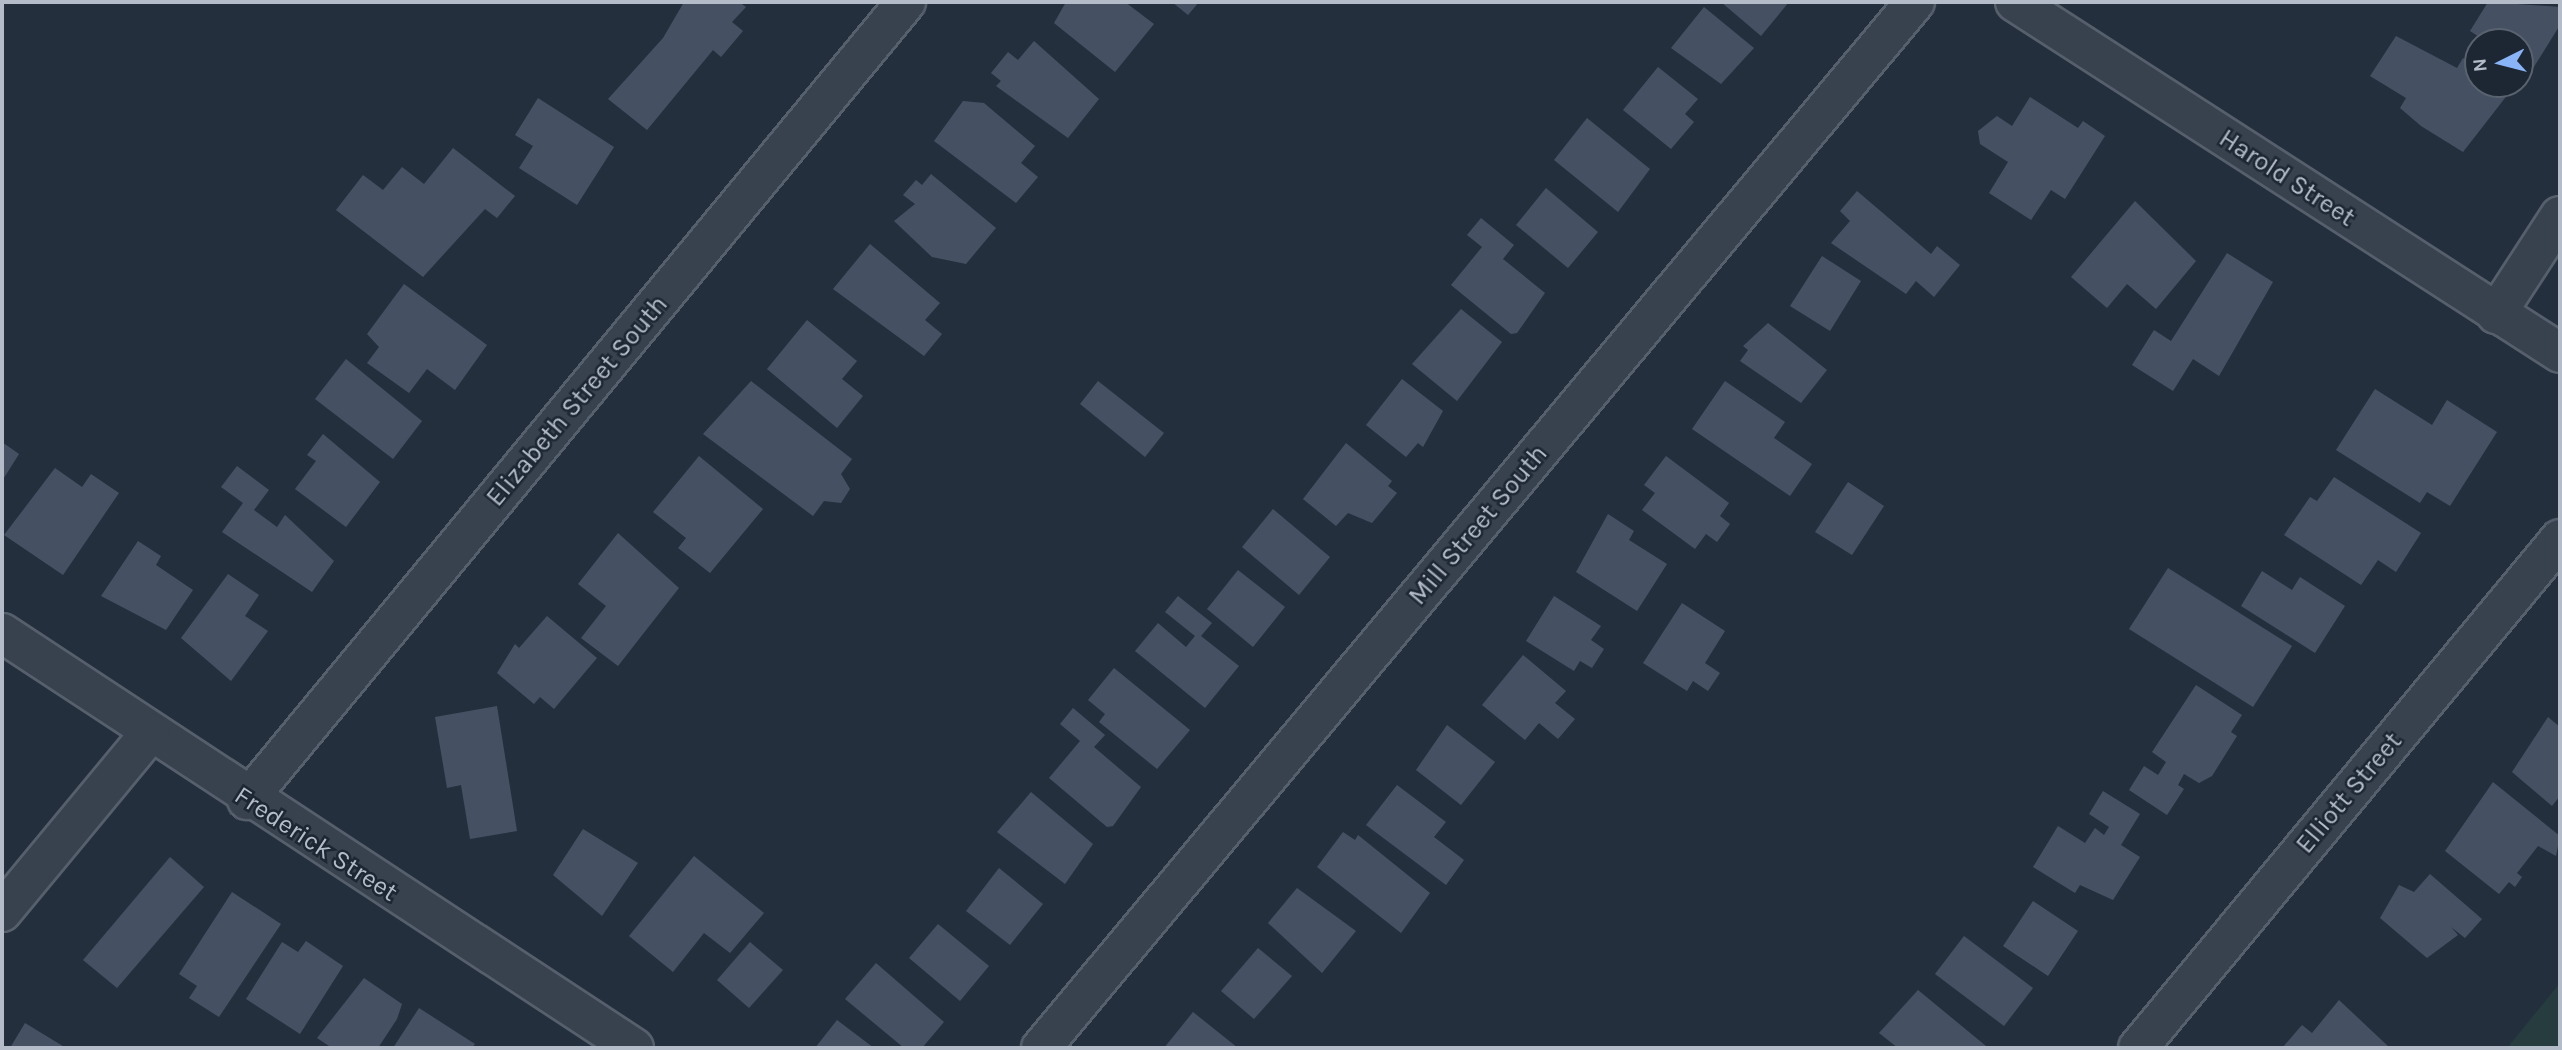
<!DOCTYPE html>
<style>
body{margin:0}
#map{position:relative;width:2562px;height:1050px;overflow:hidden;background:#242f3e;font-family:Karla,sans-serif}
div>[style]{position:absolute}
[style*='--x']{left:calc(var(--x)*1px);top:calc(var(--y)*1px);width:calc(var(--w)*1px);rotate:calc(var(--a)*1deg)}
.green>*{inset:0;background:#263c3f}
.building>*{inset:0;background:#455162}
.roads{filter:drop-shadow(2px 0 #565f6c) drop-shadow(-2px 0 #565f6c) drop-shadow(0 2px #565f6c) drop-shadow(0 -2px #565f6c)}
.minor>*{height:38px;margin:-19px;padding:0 19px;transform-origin:19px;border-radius:19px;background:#38414e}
span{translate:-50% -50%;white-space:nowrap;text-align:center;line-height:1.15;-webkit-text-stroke:5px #1d2633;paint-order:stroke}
.street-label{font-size:26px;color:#b4bcc9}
.frame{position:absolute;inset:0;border:4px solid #b4bcc9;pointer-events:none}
.north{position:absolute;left:2464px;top:28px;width:70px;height:70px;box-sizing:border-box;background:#1d2633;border:2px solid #59626f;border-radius:50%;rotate:264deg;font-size:19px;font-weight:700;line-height:28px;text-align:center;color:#b4bcc9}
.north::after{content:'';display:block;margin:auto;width:24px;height:32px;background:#8ab4f8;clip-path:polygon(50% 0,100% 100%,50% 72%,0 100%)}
</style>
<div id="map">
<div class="green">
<i style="clip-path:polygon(2560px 983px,2560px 1048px,2507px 1048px)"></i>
</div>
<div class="building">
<i style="clip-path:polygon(684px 2px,739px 2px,746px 7px,732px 22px,743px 31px,721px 57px,713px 50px,647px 130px,608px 99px,663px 38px)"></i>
<i style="clip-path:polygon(1066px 2px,1125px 2px,1154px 24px,1115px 72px,1054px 23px)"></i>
<i style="clip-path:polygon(1172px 2px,1199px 2px,1188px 15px)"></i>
<i style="clip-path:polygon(1721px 2px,1789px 2px,1761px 36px)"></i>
<i style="clip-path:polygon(2488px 2px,2560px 7px,2560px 25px,2532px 70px,2520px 62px,2520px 42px,2487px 42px,2470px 31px)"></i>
<i style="clip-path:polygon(1704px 7px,1754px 48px,1721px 84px,1671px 48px)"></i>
<i style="clip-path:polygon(2396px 36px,2457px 68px,2463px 58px,2478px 68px,2478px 84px,2512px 89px,2463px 152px,2421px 126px,2400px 108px,2406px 98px,2370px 76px)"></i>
<i style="clip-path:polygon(1034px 41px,1099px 99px,1068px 138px,996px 86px,1001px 81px,991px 73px,1008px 52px,1018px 60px)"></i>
<i style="clip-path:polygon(1658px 67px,1698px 99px,1685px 114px,1694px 122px,1671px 149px,1623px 110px)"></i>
<i style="clip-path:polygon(2030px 97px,2078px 128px,2083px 121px,2105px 136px,2065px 199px,2051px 190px,2031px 220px,1989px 193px,2008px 162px,1980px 144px,1978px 131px,1997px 116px,2012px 126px)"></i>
<i style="clip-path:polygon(538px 98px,614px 147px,577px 205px,519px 168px,533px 146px,515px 135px)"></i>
<i style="clip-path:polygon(963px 101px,984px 103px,1035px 146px,1021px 163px,1038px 177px,1016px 203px,934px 141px)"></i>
<i style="clip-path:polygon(1587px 118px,1650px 169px,1618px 212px,1554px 160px)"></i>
<i style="clip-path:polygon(453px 148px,515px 196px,497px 218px,485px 209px,423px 277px,336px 210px,363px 175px,383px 190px,402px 167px,424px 184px)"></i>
<i style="clip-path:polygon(931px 174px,996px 228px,966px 264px,932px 257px,894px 221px,915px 204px,903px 195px,916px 180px,922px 185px)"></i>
<i style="clip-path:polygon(1546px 188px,1598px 232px,1568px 268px,1516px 225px)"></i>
<i style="clip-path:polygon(1857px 191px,1931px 254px,1937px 246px,1960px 265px,1934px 297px,1916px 281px,1906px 294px,1831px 243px,1850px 221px,1840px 211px)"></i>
<i style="clip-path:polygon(2135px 201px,2196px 261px,2156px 309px,2127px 284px,2107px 308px,2071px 277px)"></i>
<i style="clip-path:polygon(1481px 218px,1514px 245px,1503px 259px,1545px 293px,1517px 333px,1511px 334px,1451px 285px,1482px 247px,1467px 235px)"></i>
<i style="clip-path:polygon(870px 244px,940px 303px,925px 320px,942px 334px,924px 356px,833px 289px)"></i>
<i style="clip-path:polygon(2227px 253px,2273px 282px,2219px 376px,2193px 359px,2173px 391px,2132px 365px,2154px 330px,2171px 341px)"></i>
<i style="clip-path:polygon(1822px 256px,1861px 281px,1830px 331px,1790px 306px)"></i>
<i style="clip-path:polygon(404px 284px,487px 345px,455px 390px,427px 369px,409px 393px,367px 363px,379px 347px,367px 334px)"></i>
<i style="clip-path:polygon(1461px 309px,1502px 342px,1457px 401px,1412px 364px)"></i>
<i style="clip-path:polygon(807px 320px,857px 361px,842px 379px,863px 396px,837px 428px,767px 369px)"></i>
<i style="clip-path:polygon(1768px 323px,1827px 370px,1801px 403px,1740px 361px,1748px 350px,1743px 346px)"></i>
<i style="clip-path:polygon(346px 359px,422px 421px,393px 459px,315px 399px)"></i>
<i style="clip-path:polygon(1402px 379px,1443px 411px,1423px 447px,1418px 443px,1406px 457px,1366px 425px)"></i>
<i style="clip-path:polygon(751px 381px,852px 459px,841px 474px,850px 489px,841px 503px,824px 501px,813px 516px,703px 434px)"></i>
<i style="clip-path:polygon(1098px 381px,1164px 433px,1145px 457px,1080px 404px)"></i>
<i style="clip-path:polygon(1725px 381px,1785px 422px,1774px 438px,1812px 464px,1790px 496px,1692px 429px)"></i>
<i style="clip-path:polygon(2375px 389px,2432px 425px,2447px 400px,2497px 432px,2450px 506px,2427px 492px,2420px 503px,2336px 450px)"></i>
<i style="clip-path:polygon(323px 434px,380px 482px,346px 527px,295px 489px,316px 461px,307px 455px)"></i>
<i style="clip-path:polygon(2px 442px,19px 454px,2px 481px)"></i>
<i style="clip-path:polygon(1346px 443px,1392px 481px,1388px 486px,1397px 493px,1372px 523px,1348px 513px,1336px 526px,1303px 499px)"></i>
<i style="clip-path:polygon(699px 456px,763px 509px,710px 573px,678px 548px,686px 538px,653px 512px)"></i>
<i style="clip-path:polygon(1666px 456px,1729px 503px,1720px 516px,1730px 524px,1717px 542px,1706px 534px,1695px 549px,1642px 510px,1655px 493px,1644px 485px)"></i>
<i style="clip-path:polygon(237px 466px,269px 490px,254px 510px,277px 527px,285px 515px,334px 561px,312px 592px,222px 532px,243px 503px,221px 487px)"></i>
<i style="clip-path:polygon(55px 468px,82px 487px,91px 474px,119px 493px,63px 575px,4px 535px)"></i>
<i style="clip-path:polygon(2334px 477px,2421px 533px,2396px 572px,2378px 560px,2361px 585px,2284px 535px,2310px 497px,2317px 501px)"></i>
<i style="clip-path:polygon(1848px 482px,1884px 506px,1852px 555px,1815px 532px)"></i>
<i style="clip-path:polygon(1273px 509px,1330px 557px,1299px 595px,1242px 547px)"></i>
<i style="clip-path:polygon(1608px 514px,1634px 531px,1629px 540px,1667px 564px,1637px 611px,1576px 572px)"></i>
<i style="clip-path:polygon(618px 533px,679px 588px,618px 666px,581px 638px,606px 606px,578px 584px)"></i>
<i style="clip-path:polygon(138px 541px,161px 556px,156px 565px,193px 590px,166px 630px,101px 596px)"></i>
<i style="clip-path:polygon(2168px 568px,2292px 646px,2253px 707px,2129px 629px)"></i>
<i style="clip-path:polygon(1238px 570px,1285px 607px,1253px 647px,1207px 609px)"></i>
<i style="clip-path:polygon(2262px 571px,2292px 590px,2300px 577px,2345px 606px,2315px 653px,2241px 606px)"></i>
<i style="clip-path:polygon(228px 574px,259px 595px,245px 616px,268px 631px,231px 681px,181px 638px)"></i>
<i style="clip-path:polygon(1178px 596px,1212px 623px,1201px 636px,1239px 666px,1205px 708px,1135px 651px,1158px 623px,1186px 647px,1195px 636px,1165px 612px)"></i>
<i style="clip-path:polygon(1554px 596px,1601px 626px,1591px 640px,1604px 649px,1592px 668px,1580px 661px,1574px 671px,1526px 641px)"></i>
<i style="clip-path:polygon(1682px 603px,1725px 631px,1705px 663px,1720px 673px,1708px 691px,1693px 681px,1687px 691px,1643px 663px)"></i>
<i style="clip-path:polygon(547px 616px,597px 658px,554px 709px,540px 697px,534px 704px,497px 673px,515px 644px,519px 648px)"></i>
<i style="clip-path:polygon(1523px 655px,1566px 691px,1555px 703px,1575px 719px,1558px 739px,1539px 723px,1525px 740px,1482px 705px)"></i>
<i style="clip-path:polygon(1114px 668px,1190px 730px,1157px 769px,1099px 722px,1105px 714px,1088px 700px)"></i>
<i style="clip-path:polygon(2196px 685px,2242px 715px,2231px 732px,2237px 736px,2212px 776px,2199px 783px,2184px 774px,2178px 785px,2184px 789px,2167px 815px,2129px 790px,2144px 766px,2158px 775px,2166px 762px,2152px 752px)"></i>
<i style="clip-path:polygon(497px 706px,517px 831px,470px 839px,461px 785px,447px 788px,435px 717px)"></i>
<i style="clip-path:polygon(1073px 708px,1105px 735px,1094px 747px,1141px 787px,1113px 826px,1107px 827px,1049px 778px,1080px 741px,1060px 724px)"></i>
<i style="clip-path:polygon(2548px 717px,2560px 727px,2560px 796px,2552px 806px,2512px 772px)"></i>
<i style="clip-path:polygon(1447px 725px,1495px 762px,1461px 805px,1416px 770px)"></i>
<i style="clip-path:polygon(2493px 782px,2560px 836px,2556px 856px,2538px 846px,2517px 873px,2522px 877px,2515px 887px,2509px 882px,2499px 894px,2445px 851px)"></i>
<i style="clip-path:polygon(1397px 785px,1446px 822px,1434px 837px,1464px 860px,1446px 885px,1366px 825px)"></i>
<i style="clip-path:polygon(2103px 791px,2140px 814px,2121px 845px,2140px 857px,2113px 900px,2080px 885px,2075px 893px,2033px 867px,2058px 826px,2085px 843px,2095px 828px,2104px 835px,2109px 827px,2089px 814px)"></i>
<i style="clip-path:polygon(1031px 792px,1093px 844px,1065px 884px,997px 832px)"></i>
<i style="clip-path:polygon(583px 829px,638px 863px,602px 916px,553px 875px)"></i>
<i style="clip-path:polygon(1343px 832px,1355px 840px,1358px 835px,1430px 893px,1401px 933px,1317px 867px)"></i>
<i style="clip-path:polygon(694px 856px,764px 913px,730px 953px,704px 933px,673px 972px,629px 936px)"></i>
<i style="clip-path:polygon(170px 857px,204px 887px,117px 988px,83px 960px)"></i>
<i style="clip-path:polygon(999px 868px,1043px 904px,1010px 945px,966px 911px)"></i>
<i style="clip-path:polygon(2430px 874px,2482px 919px,2465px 938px,2451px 927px,2458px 935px,2427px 958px,2380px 918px,2399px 885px,2414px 892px)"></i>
<i style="clip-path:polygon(1297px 888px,1356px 931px,1322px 973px,1268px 923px)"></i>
<i style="clip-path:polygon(232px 892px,281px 924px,219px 1017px,189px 998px,197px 986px,179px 974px)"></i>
<i style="clip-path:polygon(2033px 901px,2078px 931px,2048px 976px,2003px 946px)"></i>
<i style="clip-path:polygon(938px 924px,989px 966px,960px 1001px,909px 958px)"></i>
<i style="clip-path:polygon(1964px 936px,2033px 988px,2004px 1026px,1935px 974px)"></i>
<i style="clip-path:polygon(306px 941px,343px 966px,300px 1034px,246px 999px,282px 942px,298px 952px)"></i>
<i style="clip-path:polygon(750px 942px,783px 970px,749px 1008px,717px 980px)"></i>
<i style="clip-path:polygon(1258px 948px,1292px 976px,1254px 1019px,1221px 991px)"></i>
<i style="clip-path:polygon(876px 963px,944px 1022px,922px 1048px,904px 1048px,845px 999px)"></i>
<i style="clip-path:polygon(364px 978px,402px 1004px,397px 1019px,378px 1048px,332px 1048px,317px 1038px)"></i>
<i style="clip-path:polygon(1918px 990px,1986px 1046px,1984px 1048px,1898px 1048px,1879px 1033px)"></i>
<i style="clip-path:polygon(2339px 1000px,2390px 1048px,2282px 1048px,2302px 1025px,2312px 1033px)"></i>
<i style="clip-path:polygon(419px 1008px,475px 1044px,472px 1048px,393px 1048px)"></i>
<i style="clip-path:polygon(1193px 1012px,1238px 1048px,1164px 1048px)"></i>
<i style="clip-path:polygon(837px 1020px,874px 1048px,815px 1048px)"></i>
<i style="clip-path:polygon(25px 1023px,66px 1048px,10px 1048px)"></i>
</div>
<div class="roads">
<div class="minor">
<i style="--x:2015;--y:2;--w:648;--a:32.78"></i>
<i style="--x:2496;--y:314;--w:117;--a:-56.9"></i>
<i style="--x:2;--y:633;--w:756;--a:33.29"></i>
<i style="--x:247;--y:800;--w:1035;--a:-50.45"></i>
<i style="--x:2;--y:912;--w:232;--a:-50.4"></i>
<i style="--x:1041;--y:1048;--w:1363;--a:-50.12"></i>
<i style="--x:2138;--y:1048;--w:661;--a:-50.34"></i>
</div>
</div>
<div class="street-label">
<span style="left:2287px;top:178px;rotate:33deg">Harold Street</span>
<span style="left:577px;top:401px;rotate:-50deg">Elizabeth Street South</span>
<span style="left:1478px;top:525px;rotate:-50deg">Mill Street South</span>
<span style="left:2349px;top:793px;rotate:-50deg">Elliott Street</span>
<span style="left:316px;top:844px;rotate:33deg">Frederick Street</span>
</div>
<div class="frame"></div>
<div class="north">N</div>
</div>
